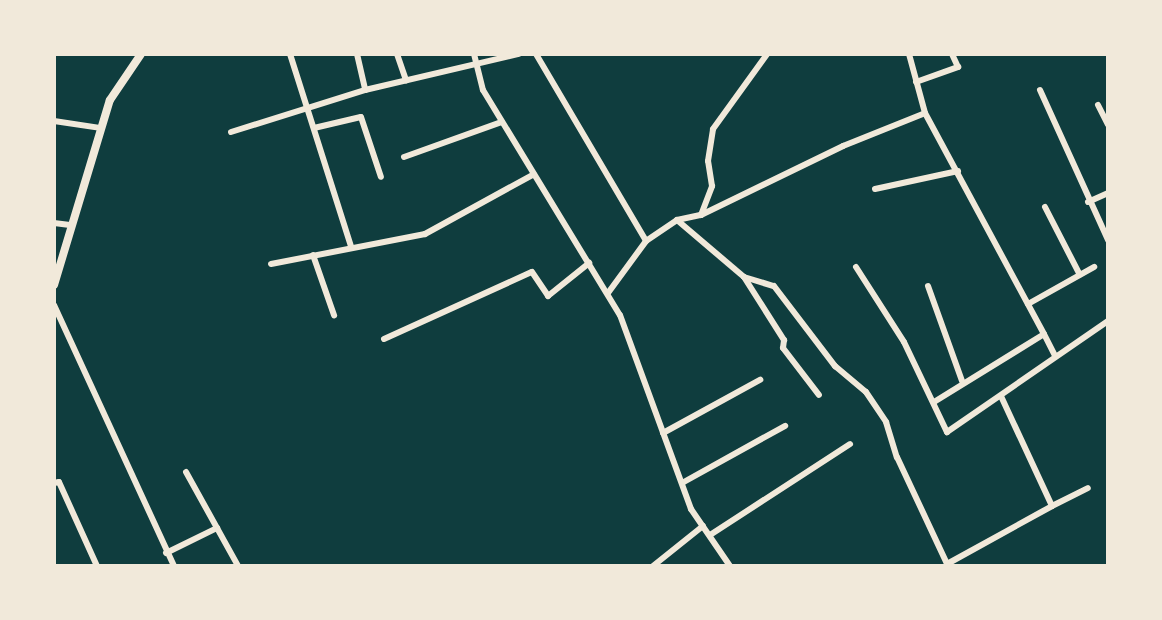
<!DOCTYPE html>
<style>
body{margin:0}
#map{position:relative;width:1162px;height:620px;overflow:hidden;background:#0f3d3e;font-family:"Source Sans 3",sans-serif}
div>[style]{position:absolute}
[style*='--x']{left:calc(var(--x)*1px);top:calc(var(--y)*1px);width:calc(var(--w)*1px);rotate:calc(var(--a)*1deg)}
.minor>*{height:6px;margin:-3px;padding:0 3px;transform-origin:3px;border-radius:3px;background:#f1e9da}
.tertiary>*{height:8px;margin:-4px;padding:0 4px;transform-origin:4px;border-radius:4px;background:#f1e9da}
span{translate:-50% -50%;white-space:nowrap;text-align:center;line-height:1.15;-webkit-text-stroke:8px #f1e9da;paint-order:stroke}
.frame{position:absolute;inset:0;border:56px solid #f1e9da;pointer-events:none}
</style>
<div id="map">
<div class="minor">
<i style="--x:290;--y:54;--w:201;--a:72.4"></i>
<i style="--x:357;--y:54;--w:37;--a:77"></i>
<i style="--x:397;--y:54;--w:28;--a:71"></i>
<i style="--x:474;--y:54;--w:37;--a:76"></i>
<i style="--x:483;--y:90;--w:263;--a:58.7"></i>
<i style="--x:620;--y:315;--w:207;--a:69.9"></i>
<i style="--x:691;--y:509;--w:69;--a:55.6"></i>
<i style="--x:536;--y:54;--w:217;--a:59.5"></i>
<i style="--x:646;--y:241;--w:37;--a:-34"></i>
<i style="--x:677;--y:220;--w:25;--a:-12"></i>
<i style="--x:701;--y:215;--w:158;--a:-25.9"></i>
<i style="--x:843;--y:146;--w:88;--a:-21.9"></i>
<i style="--x:909;--y:54;--w:61;--a:74.8"></i>
<i style="--x:925;--y:113;--w:251;--a:61.7"></i>
<i style="--x:916;--y:82;--w:45;--a:-19.7"></i>
<i style="--x:958;--y:67;--w:14;--a:-115"></i>
<i style="--x:1040;--y:90;--w:165;--a:65.6"></i>
<i style="--x:1098;--y:105;--w:22;--a:63"></i>
<i style="--x:54;--y:121;--w:48;--a:8.5"></i>
<i style="--x:314;--y:128;--w:48;--a:-13.2"></i>
<i style="--x:361;--y:117;--w:63;--a:71.6"></i>
<i style="--x:231;--y:132;--w:140;--a:-17.4"></i>
<i style="--x:365;--y:90;--w:158;--a:-13.2"></i>
<i style="--x:404;--y:157;--w:104;--a:-19.7"></i>
<i style="--x:875;--y:189;--w:85;--a:-12.2"></i>
<i style="--x:1088;--y:202;--w:22;--a:-24"></i>
<i style="--x:1045;--y:207;--w:76;--a:62.8"></i>
<i style="--x:701;--y:215;--w:31;--a:-69"></i>
<i style="--x:712;--y:186;--w:25;--a:-99"></i>
<i style="--x:708;--y:161;--w:32;--a:-81"></i>
<i style="--x:713;--y:129;--w:92;--a:-54.2"></i>
<i style="--x:677;--y:220;--w:88;--a:40.4"></i>
<i style="--x:744;--y:277;--w:75;--a:57.6"></i>
<i style="--x:784;--y:340;--w:8;--a:97"></i>
<i style="--x:783;--y:348;--w:59;--a:52.5"></i>
<i style="--x:54;--y:223;--w:16;--a:7"></i>
<i style="--x:313;--y:255;--w:64;--a:70.7"></i>
<i style="--x:271;--y:264;--w:157;--a:-11"></i>
<i style="--x:425;--y:234;--w:124;--a:-28.8"></i>
<i style="--x:856;--y:267;--w:89;--a:57.4"></i>
<i style="--x:904;--y:342;--w:100;--a:64.5"></i>
<i style="--x:947;--y:432;--w:196;--a:-34.6"></i>
<i style="--x:744;--y:277;--w:31;--a:17"></i>
<i style="--x:774;--y:286;--w:101;--a:52.7"></i>
<i style="--x:835;--y:366;--w:40;--a:40"></i>
<i style="--x:866;--y:392;--w:36;--a:56"></i>
<i style="--x:886;--y:422;--w:37;--a:73"></i>
<i style="--x:897;--y:457;--w:120;--a:64.9"></i>
<i style="--x:928;--y:286;--w:101;--a:70.3"></i>
<i style="--x:608;--y:293;--w:64;--a:-53.8"></i>
<i style="--x:1028;--y:304;--w:76;--a:-29.3"></i>
<i style="--x:54;--y:305;--w:287;--a:65.3"></i>
<i style="--x:384;--y:339;--w:162;--a:-24.4"></i>
<i style="--x:532;--y:272;--w:29;--a:56"></i>
<i style="--x:548;--y:296;--w:53;--a:-38.8"></i>
<i style="--x:934;--y:402;--w:129;--a:-31.7"></i>
<i style="--x:1044;--y:334;--w:25;--a:63"></i>
<i style="--x:663;--y:433;--w:111;--a:-28.7"></i>
<i style="--x:186;--y:472;--w:107;--a:61"></i>
<i style="--x:54;--y:483;--w:5;--a:-11"></i>
<i style="--x:59;--y:482;--w:92;--a:65.7"></i>
<i style="--x:682;--y:483;--w:118;--a:-29"></i>
<i style="--x:1052;--y:506;--w:40;--a:-26.6"></i>
<i style="--x:710;--y:535;--w:167;--a:-33"></i>
<i style="--x:166;--y:553;--w:57;--a:-26.1"></i>
<i style="--x:947;--y:564;--w:120;--a:-28.9"></i>
<i style="--x:1052;--y:506;--w:121;--a:-114.9"></i>
<i style="--x:653;--y:566;--w:64;--a:-38.7"></i>
</div>
<div class="tertiary">
<i style="--x:54;--y:285;--w:193;--a:-73.2"></i>
<i style="--x:110;--y:100;--w:55;--a:-56"></i>
</div>
<div class="frame"></div>
</div>
